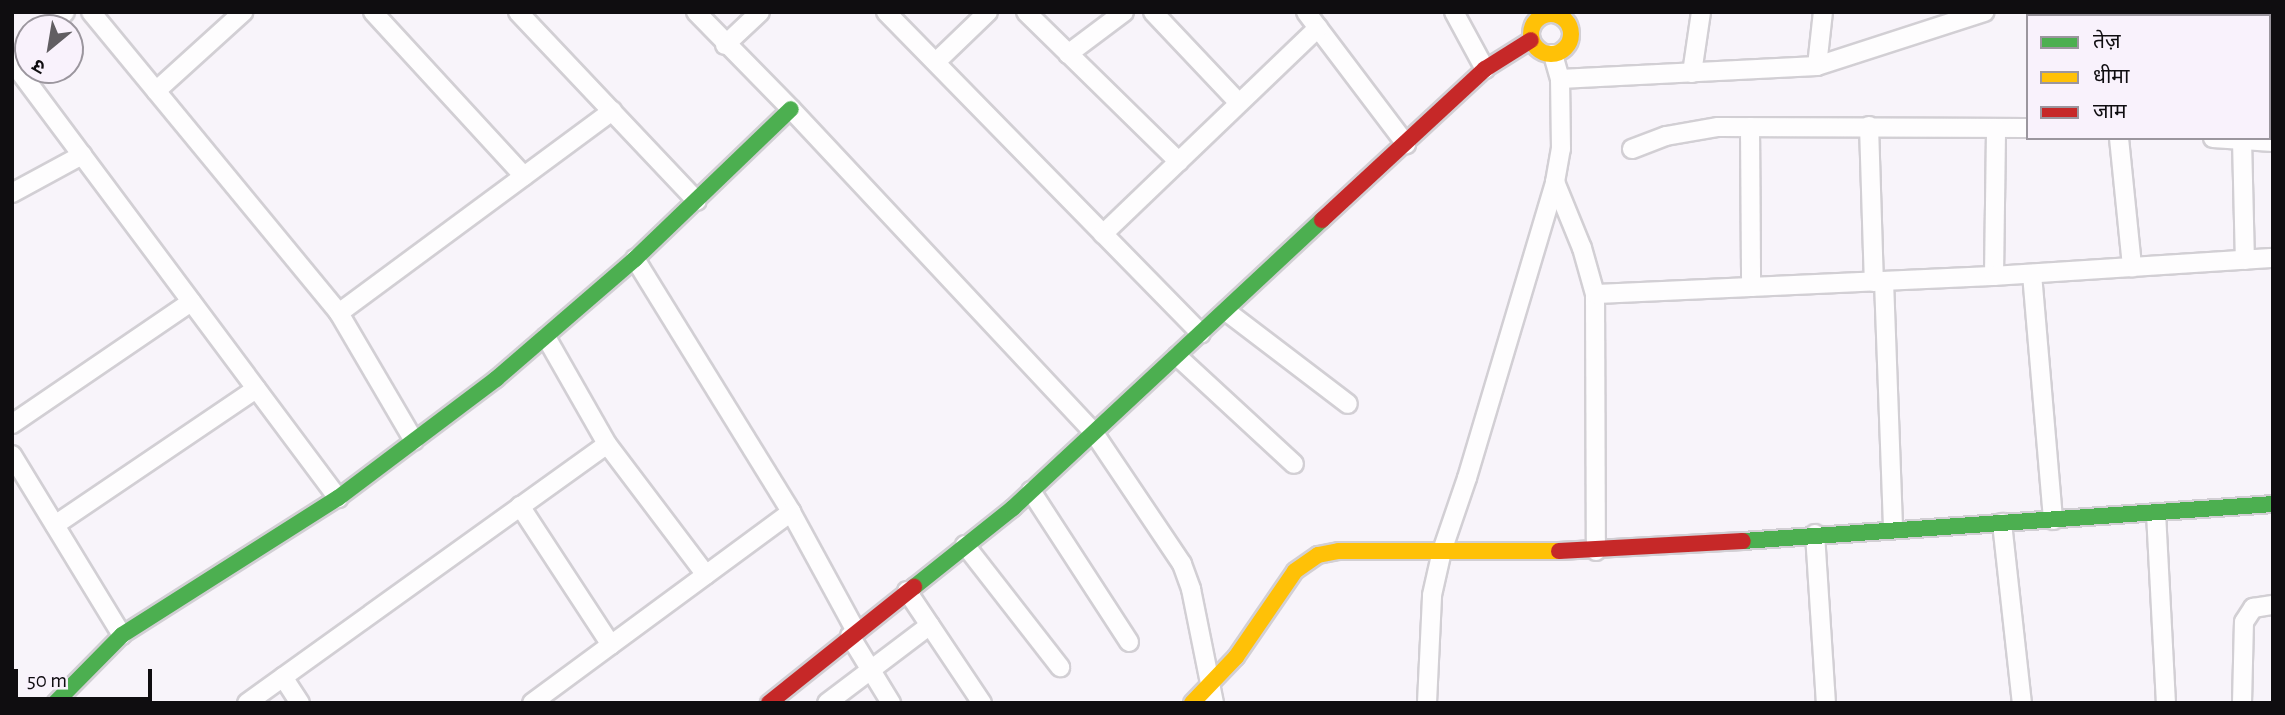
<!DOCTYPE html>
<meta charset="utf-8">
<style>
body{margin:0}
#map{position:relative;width:2285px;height:715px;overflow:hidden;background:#f8f4fa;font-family:"Alegreya Sans","Noto Sans Devanagari",sans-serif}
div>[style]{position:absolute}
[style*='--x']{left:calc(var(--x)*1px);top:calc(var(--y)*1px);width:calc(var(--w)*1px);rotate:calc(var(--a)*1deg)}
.roads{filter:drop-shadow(2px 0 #d2cfd4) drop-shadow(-2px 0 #d2cfd4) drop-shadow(0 2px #d2cfd4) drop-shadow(0 -2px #d2cfd4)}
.street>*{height:18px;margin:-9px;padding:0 9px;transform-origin:9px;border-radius:9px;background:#fefdfe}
.fast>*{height:16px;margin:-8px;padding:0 8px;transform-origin:8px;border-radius:8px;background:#4caf50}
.slow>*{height:16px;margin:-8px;padding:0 8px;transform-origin:8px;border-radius:8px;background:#ffc107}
.slow>.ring{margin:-8px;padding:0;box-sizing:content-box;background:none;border:16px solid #ffc107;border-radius:50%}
.jam>*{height:16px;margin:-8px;padding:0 8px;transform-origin:8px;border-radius:8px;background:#c62828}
span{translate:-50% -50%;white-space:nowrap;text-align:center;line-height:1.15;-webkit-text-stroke:5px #f9f2fc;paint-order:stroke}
.frame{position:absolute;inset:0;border:14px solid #0f0d10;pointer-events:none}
.legend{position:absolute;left:2026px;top:14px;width:245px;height:126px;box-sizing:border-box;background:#f9f2fc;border:2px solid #9b969e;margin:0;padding:9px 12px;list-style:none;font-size:21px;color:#0f0d10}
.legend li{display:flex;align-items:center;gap:14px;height:35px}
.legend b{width:35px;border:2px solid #9b969e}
.north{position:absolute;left:14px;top:14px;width:70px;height:70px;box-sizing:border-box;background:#f9f2fc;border:2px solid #9b969e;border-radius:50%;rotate:210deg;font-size:19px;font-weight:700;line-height:28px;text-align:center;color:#0f0d10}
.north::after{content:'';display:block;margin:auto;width:24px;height:32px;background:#615e62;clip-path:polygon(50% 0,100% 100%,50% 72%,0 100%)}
.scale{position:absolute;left:14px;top:669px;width:138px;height:32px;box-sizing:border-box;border:4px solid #0f0d10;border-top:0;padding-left:9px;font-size:21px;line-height:24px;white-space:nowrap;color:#0f0d10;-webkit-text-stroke:5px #f9f2fc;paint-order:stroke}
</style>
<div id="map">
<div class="roads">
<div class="street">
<i style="--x:91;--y:12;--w:390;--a:50.5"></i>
<i style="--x:339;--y:313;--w:148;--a:59.6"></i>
<i style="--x:373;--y:12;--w:223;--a:47.4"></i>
<i style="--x:518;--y:12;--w:260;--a:46.6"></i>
<i style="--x:696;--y:12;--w:136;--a:45.6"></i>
<i style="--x:791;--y:109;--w:444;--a:46.9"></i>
<i style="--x:1094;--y:433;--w:158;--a:56.1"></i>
<i style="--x:1182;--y:564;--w:27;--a:70"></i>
<i style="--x:1191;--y:589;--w:116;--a:78.6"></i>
<i style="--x:886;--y:12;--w:450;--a:45.6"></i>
<i style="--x:1026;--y:12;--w:214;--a:44.4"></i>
<i style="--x:1153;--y:12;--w:125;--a:46.6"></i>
<i style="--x:1306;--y:12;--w:166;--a:52.9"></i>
<i style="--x:1454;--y:12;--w:65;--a:61.5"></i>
<i style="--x:2220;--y:12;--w:24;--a:9"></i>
<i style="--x:2269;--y:20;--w:4;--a:0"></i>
<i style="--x:50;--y:28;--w:22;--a:-47"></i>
<i style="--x:725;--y:45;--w:48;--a:-43.3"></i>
<i style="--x:1068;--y:54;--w:70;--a:-36.9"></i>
<i style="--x:936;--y:62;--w:72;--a:-43.9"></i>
<i style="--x:14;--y:64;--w:542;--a:53.26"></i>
<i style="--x:12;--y:66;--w:23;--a:-45"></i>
<i style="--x:1817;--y:66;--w:54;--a:-83.7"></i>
<i style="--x:1692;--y:73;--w:62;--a:-81.6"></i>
<i style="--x:1560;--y:79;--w:257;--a:-2.9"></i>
<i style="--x:1817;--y:66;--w:176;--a:-17.9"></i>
<i style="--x:156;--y:91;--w:118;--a:-42.2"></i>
<i style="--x:1869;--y:126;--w:156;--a:88.2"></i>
<i style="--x:1750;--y:127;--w:160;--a:89.6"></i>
<i style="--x:2119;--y:138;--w:130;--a:84.2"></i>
<i style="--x:2213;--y:138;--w:60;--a:3.8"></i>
<i style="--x:2242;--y:140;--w:120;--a:88.6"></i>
<i style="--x:1632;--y:149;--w:36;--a:-21"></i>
<i style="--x:1666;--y:136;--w:53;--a:-9.8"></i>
<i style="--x:1718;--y:127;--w:310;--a:0.2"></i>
<i style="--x:1555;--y:182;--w:71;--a:67.8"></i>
<i style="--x:1582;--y:248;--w:48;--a:74.2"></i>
<i style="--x:1595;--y:294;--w:257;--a:89.8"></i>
<i style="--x:12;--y:193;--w:80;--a:-28.5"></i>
<i style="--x:1103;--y:234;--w:298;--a:-43.8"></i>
<i style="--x:635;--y:259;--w:297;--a:58.3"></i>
<i style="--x:791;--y:512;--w:136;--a:61.4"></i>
<i style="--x:2032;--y:274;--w:247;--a:85.1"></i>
<i style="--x:1994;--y:276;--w:148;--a:-89.2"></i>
<i style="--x:1884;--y:281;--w:248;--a:87.9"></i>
<i style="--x:1595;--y:294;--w:399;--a:-2.6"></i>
<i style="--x:1994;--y:276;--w:280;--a:-3.7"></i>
<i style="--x:1226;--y:311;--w:153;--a:37.3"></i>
<i style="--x:339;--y:313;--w:340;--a:-36.5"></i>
<i style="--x:546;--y:337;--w:123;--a:60.3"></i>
<i style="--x:607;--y:444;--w:164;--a:52.9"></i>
<i style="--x:1177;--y:356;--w:159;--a:42.7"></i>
<i style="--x:12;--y:424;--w:217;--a:-34.3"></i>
<i style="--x:12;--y:455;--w:211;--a:58.6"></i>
<i style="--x:1031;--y:491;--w:180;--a:57"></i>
<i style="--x:520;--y:506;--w:166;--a:56.8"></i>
<i style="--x:2156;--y:513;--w:190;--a:87"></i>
<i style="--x:2002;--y:523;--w:181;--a:83.7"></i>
<i style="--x:55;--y:525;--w:243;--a:-34.1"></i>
<i style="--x:1815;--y:534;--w:169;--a:86.3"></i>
<i style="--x:965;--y:545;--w:155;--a:52.1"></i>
<i style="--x:907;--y:591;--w:135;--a:56.2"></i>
<i style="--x:850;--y:636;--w:79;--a:58.5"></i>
<i style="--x:283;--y:677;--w:31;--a:57"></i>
<i style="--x:247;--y:703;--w:443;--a:-35.7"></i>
<i style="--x:532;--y:703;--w:322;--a:-36.4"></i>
<i style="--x:827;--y:703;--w:129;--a:-37.1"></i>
<i style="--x:1427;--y:703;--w:108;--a:-87.3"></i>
<i style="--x:1432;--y:595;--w:45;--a:-77.2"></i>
<i style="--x:1442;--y:551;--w:77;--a:-71.1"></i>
<i style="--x:1467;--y:478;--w:309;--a:-73.4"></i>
<i style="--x:1555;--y:182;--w:34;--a:-80"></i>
<i style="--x:1561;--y:149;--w:70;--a:-90.8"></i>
<i style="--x:1560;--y:79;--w:26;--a:-106"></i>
<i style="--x:2242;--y:703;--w:81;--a:-88.6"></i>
<i style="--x:2244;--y:622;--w:17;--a:-57"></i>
<i style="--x:2253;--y:608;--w:20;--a:-9"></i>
</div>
<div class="fast">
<i style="--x:1743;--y:541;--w:531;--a:-3.99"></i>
<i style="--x:914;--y:587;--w:127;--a:-38.6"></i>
<i style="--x:1013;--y:508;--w:422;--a:-43"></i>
<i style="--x:55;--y:703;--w:95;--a:-45.4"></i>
<i style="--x:122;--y:635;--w:256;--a:-32.4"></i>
<i style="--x:338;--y:498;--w:198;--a:-37"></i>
<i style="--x:496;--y:379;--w:184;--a:-40.8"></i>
<i style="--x:635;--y:259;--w:216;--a:-43.9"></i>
</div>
<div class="slow">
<i class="ring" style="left:1531px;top:14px;width:24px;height:24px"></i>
<i style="--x:1192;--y:703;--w:64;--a:-46.3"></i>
<i style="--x:1236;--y:657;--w:104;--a:-55.5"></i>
<i style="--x:1295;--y:571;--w:28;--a:-35"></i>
<i style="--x:1318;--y:555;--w:21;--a:-11"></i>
<i style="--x:1339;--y:551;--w:220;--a:0"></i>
</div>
<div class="jam">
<i style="--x:1322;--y:220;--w:222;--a:-42.8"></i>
<i style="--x:1485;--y:69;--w:54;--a:-32.2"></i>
<i style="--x:1559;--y:551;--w:184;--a:-3.1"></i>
<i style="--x:769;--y:703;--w:186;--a:-38.7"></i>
</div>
</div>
<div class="frame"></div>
<ul class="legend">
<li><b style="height:9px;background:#4caf50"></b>तेज़</li>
<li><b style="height:9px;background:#ffc107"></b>धीमा</li>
<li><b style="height:9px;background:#c62828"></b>जाम</li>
</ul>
<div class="north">उ</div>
<div class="scale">50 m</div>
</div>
